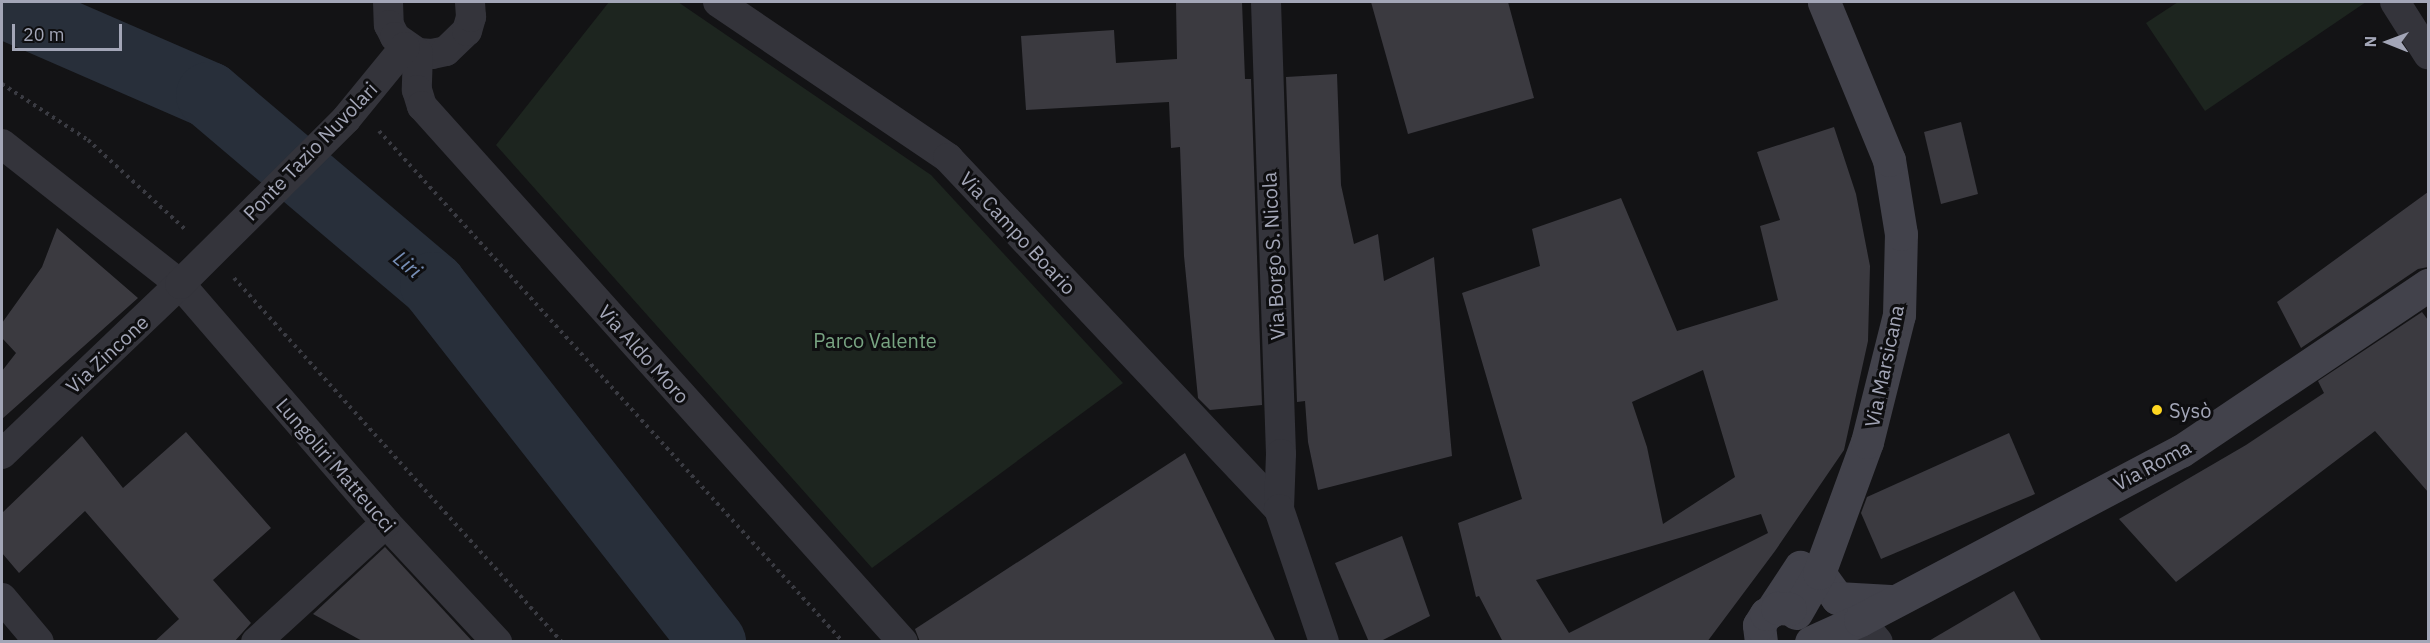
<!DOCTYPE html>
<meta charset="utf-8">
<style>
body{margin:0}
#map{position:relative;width:2430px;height:643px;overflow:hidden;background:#131315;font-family:"IBM Plex Sans",sans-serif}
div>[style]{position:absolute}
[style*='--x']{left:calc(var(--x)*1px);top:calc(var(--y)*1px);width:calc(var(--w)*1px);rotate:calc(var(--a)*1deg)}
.green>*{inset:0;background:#1d251f}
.river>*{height:66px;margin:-33px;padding:0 33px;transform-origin:33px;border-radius:33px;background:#282f3a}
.building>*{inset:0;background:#3b3a40}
.path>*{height:4px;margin-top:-2px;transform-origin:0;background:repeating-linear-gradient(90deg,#3a3b42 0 3px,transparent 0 7.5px)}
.street>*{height:30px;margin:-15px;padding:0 15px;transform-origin:15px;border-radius:15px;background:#34343b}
.secondary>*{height:33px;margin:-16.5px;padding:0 16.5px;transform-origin:16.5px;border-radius:16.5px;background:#42424b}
.dots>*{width:16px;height:16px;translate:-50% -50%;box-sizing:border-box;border:3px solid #0e0e10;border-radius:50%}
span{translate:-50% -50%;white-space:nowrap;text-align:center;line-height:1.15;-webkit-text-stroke:6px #0e0e10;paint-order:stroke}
.street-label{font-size:20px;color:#a3a6b7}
.park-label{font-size:20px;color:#78a482}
.poi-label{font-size:20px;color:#a3a6b7}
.left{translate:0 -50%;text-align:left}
.water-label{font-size:21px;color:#768eb6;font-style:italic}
.frame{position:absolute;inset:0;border:3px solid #a3a6b7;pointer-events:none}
.north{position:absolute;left:2358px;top:12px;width:60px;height:60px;-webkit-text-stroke:4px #0e0e10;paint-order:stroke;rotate:271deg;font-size:16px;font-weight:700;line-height:24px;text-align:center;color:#a3a6b7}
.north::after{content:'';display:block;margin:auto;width:21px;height:27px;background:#a3a6b7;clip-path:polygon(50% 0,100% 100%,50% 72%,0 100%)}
.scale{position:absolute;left:12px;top:24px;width:110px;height:27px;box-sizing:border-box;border:3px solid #a3a6b7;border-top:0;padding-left:8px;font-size:18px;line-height:21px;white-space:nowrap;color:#a3a6b7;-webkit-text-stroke:4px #0e0e10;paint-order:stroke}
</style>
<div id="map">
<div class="green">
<i style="clip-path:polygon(609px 2px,678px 2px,931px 175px,1123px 383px,872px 568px,496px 145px)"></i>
<i style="clip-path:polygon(2178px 2px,2366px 2px,2205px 111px,2146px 23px)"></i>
</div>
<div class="river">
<i style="--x:2;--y:5;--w:226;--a:23.5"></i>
<i style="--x:209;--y:95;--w:294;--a:40.3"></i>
<i style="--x:433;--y:285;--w:454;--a:51.9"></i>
</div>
<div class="building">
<i style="clip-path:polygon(1176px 2px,1242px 2px,1245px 79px,1251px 79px,1262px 405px,1210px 410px,1198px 398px,1184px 256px,1180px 147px,1171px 148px,1169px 102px,1026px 110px,1021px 36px,1114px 30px,1116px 63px,1177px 59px)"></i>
<i style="clip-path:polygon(1371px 2px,1508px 2px,1534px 98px,1408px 134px)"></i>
<i style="clip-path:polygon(1337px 74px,1341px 185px,1354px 244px,1378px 234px,1384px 281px,1434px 257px,1452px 456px,1318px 490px,1308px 442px,1305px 401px,1297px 402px,1286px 77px)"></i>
<i style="clip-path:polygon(1961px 122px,1978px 194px,1941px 204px,1924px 132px)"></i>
<i style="clip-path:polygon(evenodd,1834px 127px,1856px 194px,1870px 266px,1868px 341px,1844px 450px,1775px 551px,1707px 642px,1503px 642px,1479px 596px,1476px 597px,1458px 523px,1522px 499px,1462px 293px,1540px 266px,1532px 229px,1621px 198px,1677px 331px,1778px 300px,1760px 226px,1780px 220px,1757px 152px,1834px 127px,1703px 370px,1735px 477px,1663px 524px,1647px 447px,1632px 402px,1703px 370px,1834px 127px,1761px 514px,1768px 533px,1569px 633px,1536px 580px,1761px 514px)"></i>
<i style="clip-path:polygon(2428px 192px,2428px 267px,2418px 269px,2301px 348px,2277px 302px)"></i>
<i style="clip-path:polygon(57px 228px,138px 298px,2px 419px,2px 371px,16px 353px,2px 338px,2px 323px,42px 267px)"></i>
<i style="clip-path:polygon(2422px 312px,2428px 320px,2428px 492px,2375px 431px,2176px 582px,2119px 519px,2246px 445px,2324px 393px,2318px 381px)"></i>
<i style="clip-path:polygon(186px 432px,271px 528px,213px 580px,251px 623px,234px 642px,154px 642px,179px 619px,85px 511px,19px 573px,2px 553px,2px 513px,82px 436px,123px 488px)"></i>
<i style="clip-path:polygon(2009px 433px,2035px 494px,1881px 559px,1861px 513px,1867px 497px)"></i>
<i style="clip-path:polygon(1185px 453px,1276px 642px,920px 642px,915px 629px)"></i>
<i style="clip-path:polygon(1402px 536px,1430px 616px,1379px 642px,1369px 642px,1335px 563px)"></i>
<i style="clip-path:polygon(385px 547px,473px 642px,364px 642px,313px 614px)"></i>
<i style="clip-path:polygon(2014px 591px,2042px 642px,1927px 642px)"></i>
</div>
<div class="path">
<i style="--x:2;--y:84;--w:103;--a:33.1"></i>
<i style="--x:88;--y:140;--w:133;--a:42.6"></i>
<i style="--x:379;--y:131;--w:690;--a:47.76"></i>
<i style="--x:234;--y:278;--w:490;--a:48"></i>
</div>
<div class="street">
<i style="--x:388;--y:2;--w:23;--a:88"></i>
<i style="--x:389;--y:25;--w:13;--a:63"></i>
<i style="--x:395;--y:37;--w:28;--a:35"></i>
<i style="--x:418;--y:53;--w:14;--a:4"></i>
<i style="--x:432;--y:54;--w:14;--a:-12"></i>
<i style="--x:446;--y:51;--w:29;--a:-44"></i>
<i style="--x:467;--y:31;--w:15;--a:-74"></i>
<i style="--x:471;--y:17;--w:15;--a:-94"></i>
<i style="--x:718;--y:2;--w:278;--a:34.1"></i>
<i style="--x:948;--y:158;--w:482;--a:46.7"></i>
<i style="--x:1266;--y:2;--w:452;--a:88.1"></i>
<i style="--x:1281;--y:454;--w:55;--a:92.1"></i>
<i style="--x:1279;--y:509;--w:140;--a:71.3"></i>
<i style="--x:2395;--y:2;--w:62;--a:57.6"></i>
<i style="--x:418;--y:53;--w:37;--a:92"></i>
<i style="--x:417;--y:90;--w:17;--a:73"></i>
<i style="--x:422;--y:106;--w:720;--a:48.1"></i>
<i style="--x:2;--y:144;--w:226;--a:38.2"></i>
<i style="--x:180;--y:284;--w:316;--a:49.2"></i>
<i style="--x:386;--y:523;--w:163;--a:47"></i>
<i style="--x:2;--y:454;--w:246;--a:-43.7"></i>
<i style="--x:180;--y:284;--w:234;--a:-44.8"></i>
<i style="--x:346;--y:119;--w:93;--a:-50.7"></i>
<i style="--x:2;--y:598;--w:57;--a:49.9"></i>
<i style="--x:1860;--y:620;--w:28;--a:51"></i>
<i style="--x:256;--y:642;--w:176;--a:-42.5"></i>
</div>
<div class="secondary">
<i style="--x:1819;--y:573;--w:31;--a:54"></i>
<i style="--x:1837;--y:598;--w:53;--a:3.2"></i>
<i style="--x:1771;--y:611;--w:53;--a:-56.6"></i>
<i style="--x:1796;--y:613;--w:46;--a:-60.1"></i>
<i style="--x:1819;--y:573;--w:140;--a:-69.9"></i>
<i style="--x:1867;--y:442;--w:131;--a:-75.9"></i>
<i style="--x:1899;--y:315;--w:81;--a:-88.6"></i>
<i style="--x:1901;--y:234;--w:75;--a:-99.2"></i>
<i style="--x:1889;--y:160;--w:171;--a:-112.4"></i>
<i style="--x:1761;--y:642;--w:17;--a:-97"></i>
<i style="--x:1759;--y:625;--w:13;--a:-58"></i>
<i style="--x:1766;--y:614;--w:13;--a:-29"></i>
<i style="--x:1777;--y:608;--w:13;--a:4"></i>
<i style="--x:1811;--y:642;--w:54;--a:-24.2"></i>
<i style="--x:1860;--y:620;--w:363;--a:-27.8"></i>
<i style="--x:2181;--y:451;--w:298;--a:-33.9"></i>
</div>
<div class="dots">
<i style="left:2157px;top:410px;background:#ffd721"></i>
</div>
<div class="street-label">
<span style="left:310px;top:151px;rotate:-46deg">Ponte Tazio Nuvolari</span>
<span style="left:1018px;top:233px;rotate:47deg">Via Campo Boario</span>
<span style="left:1273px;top:256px;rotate:-93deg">Via Borgo S. Nicola</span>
<span style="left:107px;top:354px;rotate:-43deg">Via Zincone</span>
<span style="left:644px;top:354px;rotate:48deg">Via Aldo Moro</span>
<span style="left:1884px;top:366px;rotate:-78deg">Via Marsicana</span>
<span style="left:336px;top:465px;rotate:49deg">Lungoliri Matteucci</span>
<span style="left:2152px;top:465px;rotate:-28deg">Via Roma</span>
</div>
<div class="park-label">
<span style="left:875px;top:340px">Parco Valente</span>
</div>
<div class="poi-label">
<span class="left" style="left:2169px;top:410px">Sysò</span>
</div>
<div class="water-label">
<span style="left:408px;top:264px;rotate:40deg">Liri</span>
</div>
<div class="frame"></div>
<div class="north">N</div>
<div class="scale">20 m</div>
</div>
